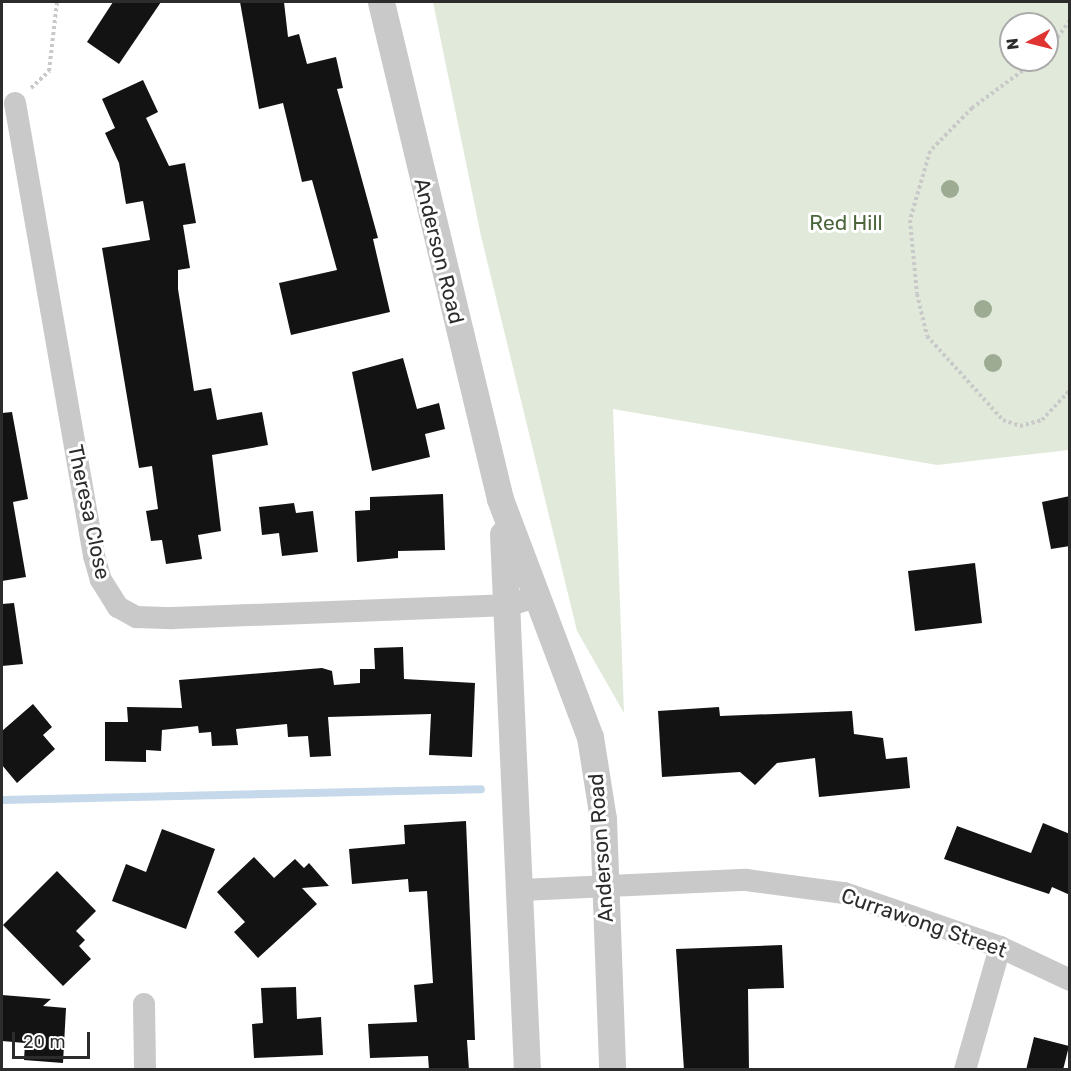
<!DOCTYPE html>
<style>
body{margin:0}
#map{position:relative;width:1071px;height:1071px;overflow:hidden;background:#fff;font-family:Rubik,sans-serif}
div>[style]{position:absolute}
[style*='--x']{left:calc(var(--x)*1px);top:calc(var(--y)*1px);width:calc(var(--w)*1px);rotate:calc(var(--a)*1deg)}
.green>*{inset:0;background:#e1eada}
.stream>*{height:8px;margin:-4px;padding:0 4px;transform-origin:4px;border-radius:4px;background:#c6d9ea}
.building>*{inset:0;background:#131313}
.path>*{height:4px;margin-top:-2px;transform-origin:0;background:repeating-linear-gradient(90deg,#c9c9c9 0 3px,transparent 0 6px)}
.minor>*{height:22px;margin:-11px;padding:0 11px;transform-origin:11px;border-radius:11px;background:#c9c9c9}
.tertiary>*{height:27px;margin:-13.5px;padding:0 13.5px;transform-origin:13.5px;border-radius:13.5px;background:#c9c9c9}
.trees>*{width:18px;height:18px;margin:-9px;border-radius:50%;background:#9dab93}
span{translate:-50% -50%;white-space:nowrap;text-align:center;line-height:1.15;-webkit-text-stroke:6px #fff;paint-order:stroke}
.park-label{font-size:21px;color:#4c663b}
.street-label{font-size:21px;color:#2c2c2c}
.frame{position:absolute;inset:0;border:3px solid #2c2c2c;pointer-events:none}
.north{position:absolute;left:999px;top:12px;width:60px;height:60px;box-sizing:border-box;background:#fff;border:2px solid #ababab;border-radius:50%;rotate:263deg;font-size:16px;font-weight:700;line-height:24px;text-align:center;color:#2c2c2c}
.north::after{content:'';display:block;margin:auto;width:21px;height:27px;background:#e03432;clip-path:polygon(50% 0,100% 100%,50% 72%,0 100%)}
.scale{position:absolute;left:12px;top:1032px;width:78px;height:27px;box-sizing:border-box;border:3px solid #2c2c2c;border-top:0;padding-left:8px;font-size:18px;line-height:21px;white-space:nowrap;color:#2c2c2c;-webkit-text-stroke:4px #fff;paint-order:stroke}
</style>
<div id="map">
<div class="green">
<i style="clip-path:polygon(evenodd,433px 2px,1069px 2px,1069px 450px,937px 465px,613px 409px,624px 713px,577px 631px,481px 236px,433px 2px,1011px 24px,1047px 24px,1047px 60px,1011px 60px,1011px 24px)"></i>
</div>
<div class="stream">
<i style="--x:2;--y:800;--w:479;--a:-1.3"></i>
</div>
<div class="building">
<i style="clip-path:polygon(113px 2px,161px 2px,119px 64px,87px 42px)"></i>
<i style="clip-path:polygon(240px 2px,284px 2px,288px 37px,299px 34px,307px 64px,336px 57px,343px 88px,337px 89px,378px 238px,373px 239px,390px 312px,291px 335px,279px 283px,337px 270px,312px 180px,302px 182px,283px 103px,259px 109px)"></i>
<i style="clip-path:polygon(143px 80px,158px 112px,146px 118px,169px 166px,185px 163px,196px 223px,183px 225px,190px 268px,178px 270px,178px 289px,194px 391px,211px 388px,217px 420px,262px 412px,268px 445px,212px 455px,221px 531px,198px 535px,202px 559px,166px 564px,162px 540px,151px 541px,146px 511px,158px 509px,152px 466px,139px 468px,102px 248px,150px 240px,143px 201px,126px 204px,119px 163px,105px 133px,115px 128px,102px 99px)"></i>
<i style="clip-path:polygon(403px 358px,417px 409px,439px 403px,445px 429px,425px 434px,430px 457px,372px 471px,352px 372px)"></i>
<i style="clip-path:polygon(12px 412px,28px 499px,13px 502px,26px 577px,2px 581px,2px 413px)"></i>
<i style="clip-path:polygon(443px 494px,445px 550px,398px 551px,398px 558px,357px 562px,355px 511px,370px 510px,370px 497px)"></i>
<i style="clip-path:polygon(1070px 496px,1070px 546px,1051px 549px,1042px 502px)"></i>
<i style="clip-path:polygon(294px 503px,296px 513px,313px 511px,318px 552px,282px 556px,279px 533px,262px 535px,259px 507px)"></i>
<i style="clip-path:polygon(975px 563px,982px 623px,915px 631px,908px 571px)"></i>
<i style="clip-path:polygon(14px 603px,23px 664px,2px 666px,2px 604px)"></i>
<i style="clip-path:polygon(403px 647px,404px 679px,475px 683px,472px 757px,429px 755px,431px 714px,328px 717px,331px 756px,310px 757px,308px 736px,288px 737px,287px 724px,236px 729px,238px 745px,212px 746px,211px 732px,199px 733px,198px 726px,162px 730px,161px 751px,146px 750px,146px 762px,105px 761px,105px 722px,128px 722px,127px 707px,182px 708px,179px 680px,322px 668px,332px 671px,334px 685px,360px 683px,360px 669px,375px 669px,374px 648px)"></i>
<i style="clip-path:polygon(33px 704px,52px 727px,43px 735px,55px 749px,17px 783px,2px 765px,2px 731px)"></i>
<i style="clip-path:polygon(719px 707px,720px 716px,852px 711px,854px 734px,883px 738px,886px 759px,907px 757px,910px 788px,819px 797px,815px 758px,777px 763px,755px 785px,740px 772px,662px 777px,658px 711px)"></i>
<i style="clip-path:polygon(466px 821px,475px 1040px,467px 1040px,469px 1070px,429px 1070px,428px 1056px,370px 1058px,368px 1024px,417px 1022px,414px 985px,433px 983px,427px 891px,409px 892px,408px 879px,352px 884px,349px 849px,405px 844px,404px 825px)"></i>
<i style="clip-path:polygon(1043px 823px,1070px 834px,1070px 895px,1052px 887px,1049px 894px,944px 859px,957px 826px,1031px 853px)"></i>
<i style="clip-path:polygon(162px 829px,215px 849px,186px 929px,112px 901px,126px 864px,146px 872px)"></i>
<i style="clip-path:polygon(254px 857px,274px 878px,295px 859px,304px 868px,309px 863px,329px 886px,302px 888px,317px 904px,258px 958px,234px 932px,245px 922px,217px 892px)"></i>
<i style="clip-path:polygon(57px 871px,96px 911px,76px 931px,85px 940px,79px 946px,91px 959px,63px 986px,3px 925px)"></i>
<i style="clip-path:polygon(782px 945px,784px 988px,748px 989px,749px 1070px,684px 1070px,676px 949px)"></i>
<i style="clip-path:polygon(296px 987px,297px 1019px,321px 1017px,323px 1055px,254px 1058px,252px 1024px,263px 1023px,261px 988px)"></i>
<i style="clip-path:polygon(2px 995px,51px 999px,43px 1006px,66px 1008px,63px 1063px,24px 1060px,25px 1043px,2px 1041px)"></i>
<i style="clip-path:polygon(1034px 1037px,1069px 1046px,1063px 1070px,1026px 1070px)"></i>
</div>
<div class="path">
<i style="--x:1047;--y:52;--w:39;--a:-54"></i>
<i style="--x:1037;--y:60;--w:81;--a:143.6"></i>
<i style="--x:972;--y:108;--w:60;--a:134.3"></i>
<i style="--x:930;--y:151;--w:72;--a:106.2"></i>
<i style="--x:910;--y:220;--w:74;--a:84.6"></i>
<i style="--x:917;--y:294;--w:43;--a:76.6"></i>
<i style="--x:927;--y:336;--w:113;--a:47.9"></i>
<i style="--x:1003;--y:420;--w:18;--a:19"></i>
<i style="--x:1020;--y:426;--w:23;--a:-15"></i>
<i style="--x:1042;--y:420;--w:41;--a:-47"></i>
<i style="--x:31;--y:88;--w:25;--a:-43"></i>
<i style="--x:49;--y:71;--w:69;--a:-83.4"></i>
</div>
<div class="minor">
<i style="--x:15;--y:103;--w:460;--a:80.1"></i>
<i style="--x:94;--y:556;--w:25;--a:74"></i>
<i style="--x:101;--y:580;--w:32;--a:58"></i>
<i style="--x:118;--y:607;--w:21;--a:29"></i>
<i style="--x:136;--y:617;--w:37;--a:2"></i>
<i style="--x:173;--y:618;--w:337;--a:-2.2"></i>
<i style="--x:510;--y:605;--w:28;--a:-17"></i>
<i style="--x:522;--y:890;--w:224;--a:-2.6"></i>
<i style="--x:746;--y:880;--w:99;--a:7.6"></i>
<i style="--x:844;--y:893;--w:165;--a:19.1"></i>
<i style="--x:1000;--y:947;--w:77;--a:25.2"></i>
<i style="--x:144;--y:1004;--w:66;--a:89.1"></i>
<i style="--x:965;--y:1070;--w:128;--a:-74.1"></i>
</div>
<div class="tertiary">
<i style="--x:381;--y:2;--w:511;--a:76.53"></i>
<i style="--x:500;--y:499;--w:254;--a:69.3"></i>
<i style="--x:590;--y:737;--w:83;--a:81"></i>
<i style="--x:603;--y:819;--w:251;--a:87.9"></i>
<i style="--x:503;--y:534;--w:537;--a:87.44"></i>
</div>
<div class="trees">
<i style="left:950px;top:189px"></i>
<i style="left:983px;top:309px"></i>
<i style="left:993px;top:363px"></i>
</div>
<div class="park-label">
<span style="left:846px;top:223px">Red Hill</span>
</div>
<div class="street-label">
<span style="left:439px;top:251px;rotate:76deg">Anderson Road</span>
<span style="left:89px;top:512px;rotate:78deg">Theresa Close</span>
<span style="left:601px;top:848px;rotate:-94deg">Anderson Road</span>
<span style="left:924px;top:923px;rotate:19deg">Currawong Street</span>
</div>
<div class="frame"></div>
<div class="north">N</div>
<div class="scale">20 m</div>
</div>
